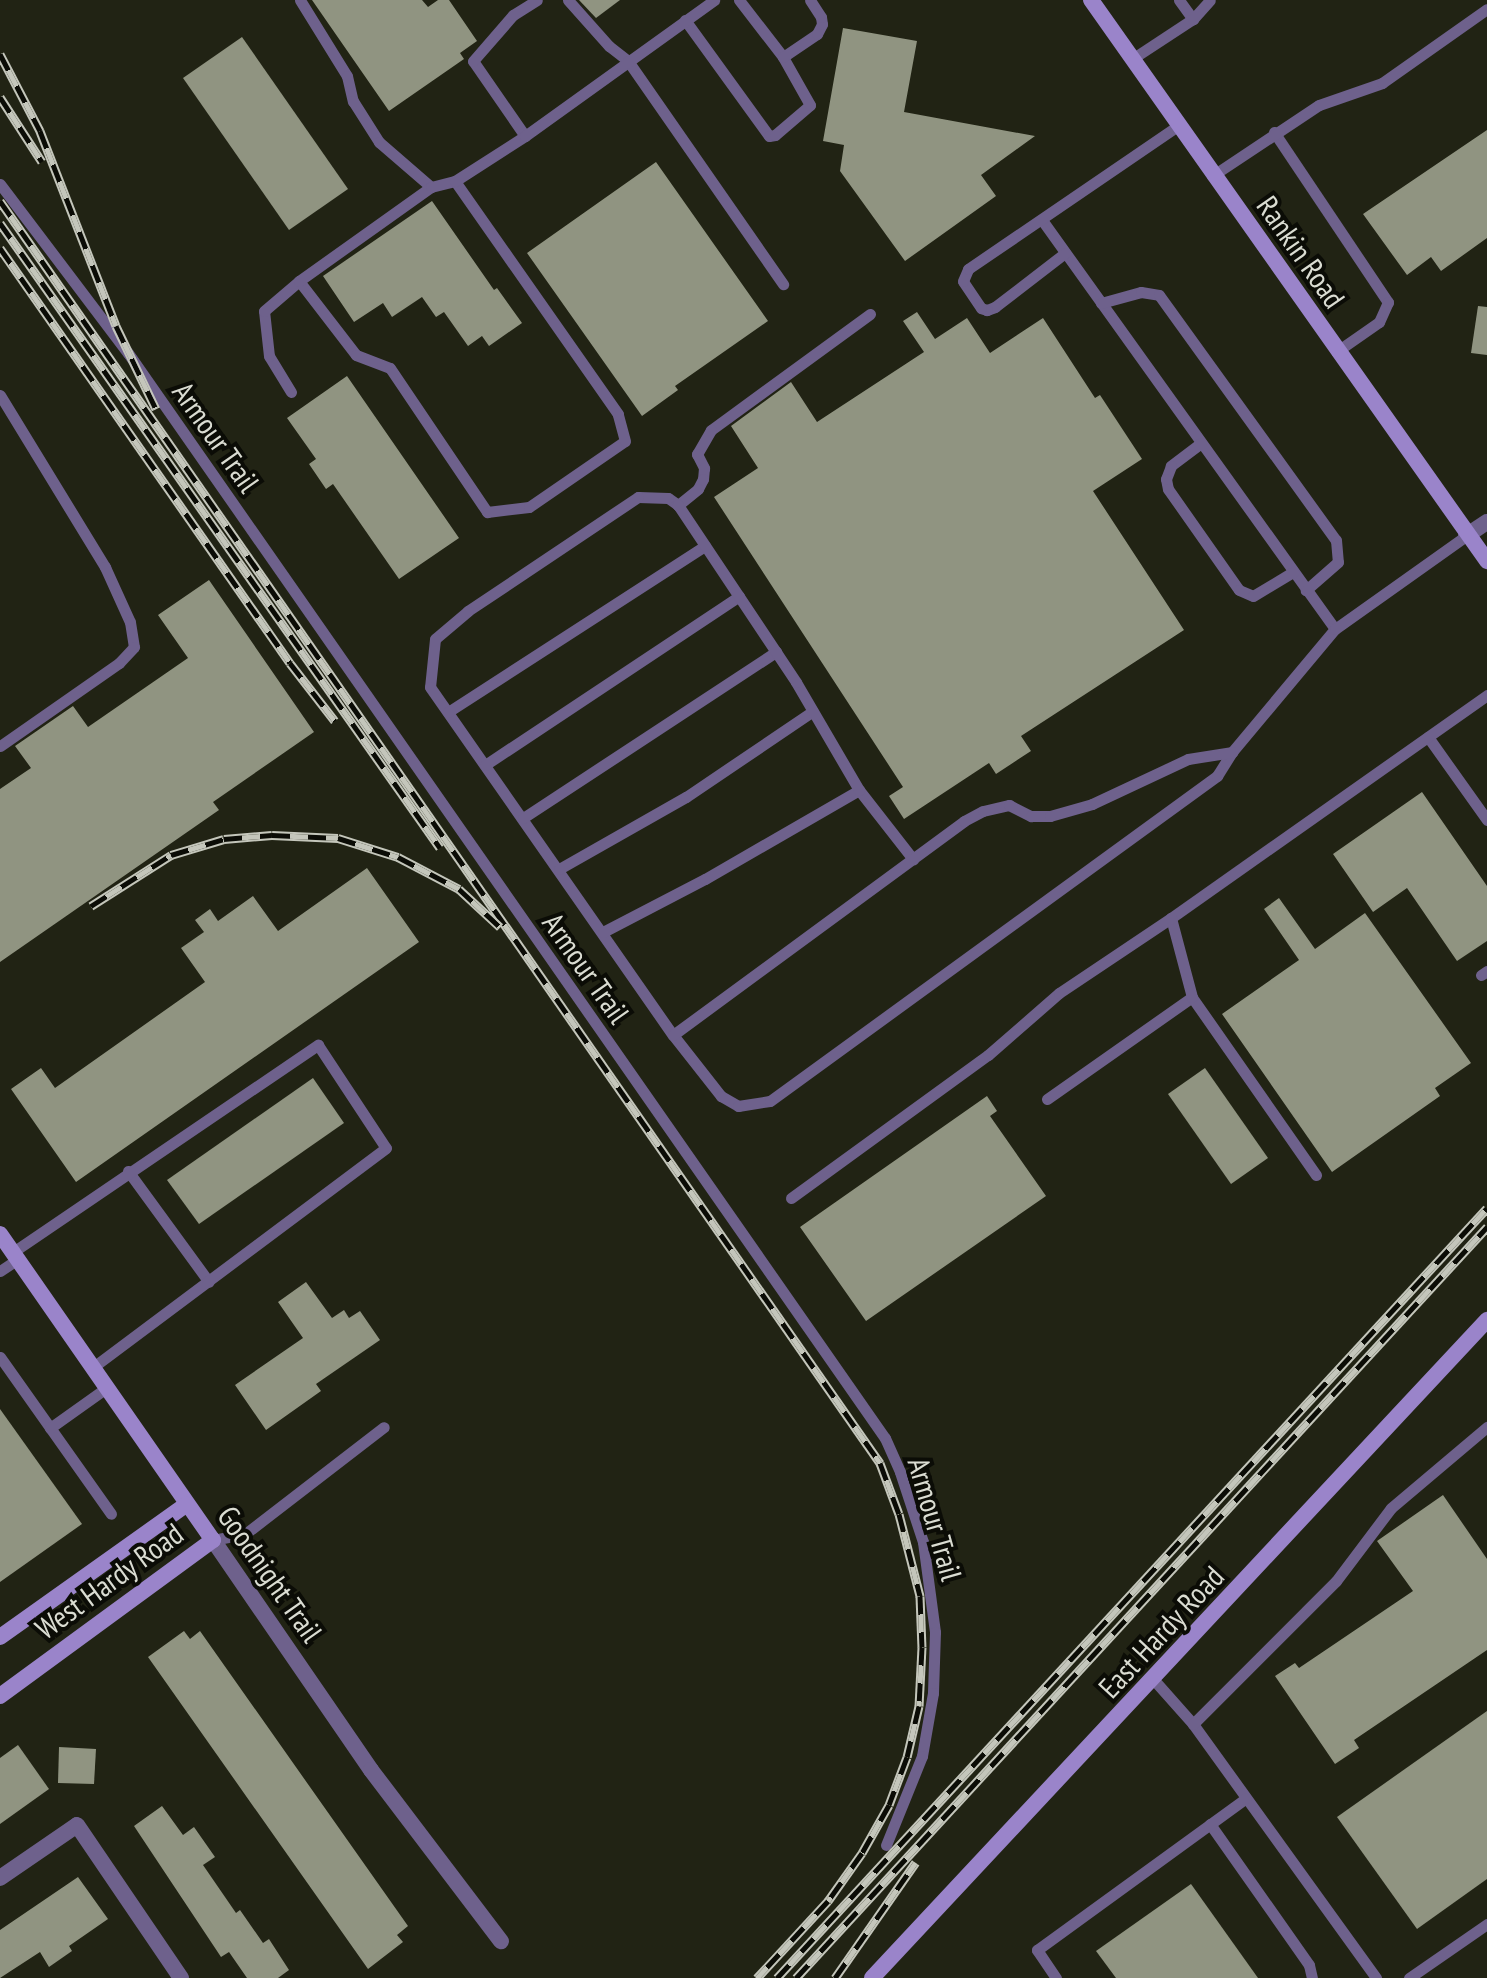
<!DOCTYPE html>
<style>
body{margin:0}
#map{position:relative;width:1487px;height:1978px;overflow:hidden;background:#212314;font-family:"PT Sans Narrow",sans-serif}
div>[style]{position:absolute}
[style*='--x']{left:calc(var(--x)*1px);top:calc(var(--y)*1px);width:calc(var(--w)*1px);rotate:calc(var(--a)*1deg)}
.building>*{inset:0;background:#909481}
.lane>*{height:11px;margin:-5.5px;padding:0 5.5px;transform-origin:5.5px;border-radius:5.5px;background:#6e618c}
.street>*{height:16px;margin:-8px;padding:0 8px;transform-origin:8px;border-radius:8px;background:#6e618c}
.secondary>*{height:16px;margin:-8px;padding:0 8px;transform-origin:8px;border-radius:8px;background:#9a84ca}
.rail>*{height:9px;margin-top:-4.5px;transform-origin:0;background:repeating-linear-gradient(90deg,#0b0c06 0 18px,#c4c6bb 0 36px);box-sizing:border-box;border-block:2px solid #c4c6bb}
span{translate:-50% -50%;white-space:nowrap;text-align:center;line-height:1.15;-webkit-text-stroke:8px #0b0c06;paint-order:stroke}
.street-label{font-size:30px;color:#dadcd2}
</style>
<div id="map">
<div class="building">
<i style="clip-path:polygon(312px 0,422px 0,428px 7px,438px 0,449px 0,477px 41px,460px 53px,464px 59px,389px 111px)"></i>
<i style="clip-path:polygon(579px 0,620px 0,596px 18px)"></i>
<i style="clip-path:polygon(843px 28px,917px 41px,904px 112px,1035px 136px,981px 175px,996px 196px,905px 261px,840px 171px,844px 145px,823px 141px)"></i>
<i style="clip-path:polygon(242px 37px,348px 189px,289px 230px,183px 78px)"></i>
<i style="clip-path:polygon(1487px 130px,1487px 238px,1441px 271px,1431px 257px,1407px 275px,1363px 214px)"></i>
<i style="clip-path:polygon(656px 162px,768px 321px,675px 386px,678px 390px,642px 416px,527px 253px)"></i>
<i style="clip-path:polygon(432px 201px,494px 290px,497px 288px,522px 323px,489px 346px,482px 336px,468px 346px,444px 312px,436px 317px,422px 297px,392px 317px,383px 303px,354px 322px,323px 276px)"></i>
<i style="clip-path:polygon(1478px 306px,1487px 307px,1487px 355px,1471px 353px)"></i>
<i style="clip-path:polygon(917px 312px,935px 339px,967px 318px,990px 353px,1043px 318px,1095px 398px,1100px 395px,1142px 459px,1093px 491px,1184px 630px,1021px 736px,1031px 751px,996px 774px,989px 763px,904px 819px,889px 796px,903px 787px,714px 497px,758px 468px,731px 426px,791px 382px,817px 422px,924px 352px,903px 321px)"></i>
<i style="clip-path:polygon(347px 376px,459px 538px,399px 579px,333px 484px,326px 489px,309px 464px,316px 459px,287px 418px)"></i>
<i style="clip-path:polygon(209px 580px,314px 732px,213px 802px,219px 810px,0 962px,0 789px,31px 768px,15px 746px,73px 706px,88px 727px,188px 658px,158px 615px)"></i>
<i style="clip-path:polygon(1422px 792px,1487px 886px,1487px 941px,1457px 961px,1407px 888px,1373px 912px,1333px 854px)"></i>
<i style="clip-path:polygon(367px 868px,419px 942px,76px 1182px,11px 1089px,41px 1068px,55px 1088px,205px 982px,181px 948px,204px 932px,195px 920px,210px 909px,218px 921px,253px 896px,278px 931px)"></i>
<i style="clip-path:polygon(1279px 898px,1315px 949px,1365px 913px,1471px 1063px,1435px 1088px,1440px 1096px,1332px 1172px,1222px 1014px,1299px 960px,1264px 909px)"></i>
<i style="clip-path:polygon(1205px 1068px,1268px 1158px,1231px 1184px,1168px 1094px)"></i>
<i style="clip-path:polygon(313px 1078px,344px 1123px,199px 1224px,167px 1180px)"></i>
<i style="clip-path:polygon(987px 1096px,997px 1111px,990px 1116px,1046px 1196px,866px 1321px,800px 1227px)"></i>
<i style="clip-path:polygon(306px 1282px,332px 1318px,344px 1310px,349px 1318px,360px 1311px,380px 1340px,316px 1384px,321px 1391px,266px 1430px,235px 1385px,303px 1338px,278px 1302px)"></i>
<i style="clip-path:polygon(0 1409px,82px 1524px,0 1582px)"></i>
<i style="clip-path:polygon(1443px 1495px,1487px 1559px,1487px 1650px,1354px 1740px,1359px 1748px,1335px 1764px,1275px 1676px,1295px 1663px,1299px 1668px,1413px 1591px,1377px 1541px)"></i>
<i style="clip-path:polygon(184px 1631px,190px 1639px,200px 1631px,408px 1926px,397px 1935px,403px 1942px,368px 1969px,148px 1657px)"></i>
<i style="clip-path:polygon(1487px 1711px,1487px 1879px,1417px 1929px,1337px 1817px)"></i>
<i style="clip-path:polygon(18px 1745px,49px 1789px,0 1824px,0 1758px)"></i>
<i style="clip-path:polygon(59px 1747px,96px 1749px,94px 1784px,58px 1783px)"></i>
<i style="clip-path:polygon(162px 1806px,183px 1835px,194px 1827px,215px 1857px,203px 1865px,236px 1913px,240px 1910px,263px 1943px,269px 1939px,289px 1970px,278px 1978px,247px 1978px,229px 1952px,221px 1957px,134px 1826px)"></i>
<i style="clip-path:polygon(78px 1877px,108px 1919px,69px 1946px,72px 1951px,49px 1967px,40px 1952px,0 1978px,0 1930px)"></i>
<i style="clip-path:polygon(1191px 1884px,1258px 1978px,1116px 1978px,1096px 1951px)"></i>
</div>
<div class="lane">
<i style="--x:300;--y:0;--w:89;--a:58.3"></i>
<i style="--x:347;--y:76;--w:26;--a:77"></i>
<i style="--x:353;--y:101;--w:49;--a:57.6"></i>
<i style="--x:379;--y:142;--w:69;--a:40.9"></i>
<i style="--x:568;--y:0;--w:62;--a:48.3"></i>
<i style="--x:609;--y:46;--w:24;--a:38"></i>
<i style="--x:628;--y:61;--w:272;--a:55.2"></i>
<i style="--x:739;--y:0;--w:72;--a:52.3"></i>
<i style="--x:1179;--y:0;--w:24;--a:54"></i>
<i style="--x:685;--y:20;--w:143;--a:54.1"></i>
<i style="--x:769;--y:136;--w:6;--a:-9"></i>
<i style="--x:775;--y:135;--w:46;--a:-40.6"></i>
<i style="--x:810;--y:105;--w:55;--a:-119.4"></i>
<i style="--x:783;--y:57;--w:41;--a:-34.1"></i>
<i style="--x:817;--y:34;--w:11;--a:-63"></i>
<i style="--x:822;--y:24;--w:7;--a:-98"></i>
<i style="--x:821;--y:17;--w:20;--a:-123"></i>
<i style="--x:1132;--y:59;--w:73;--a:-33.3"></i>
<i style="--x:1193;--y:19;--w:25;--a:-48"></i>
<i style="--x:1274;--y:132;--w:205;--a:56.2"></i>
<i style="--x:1388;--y:302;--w:22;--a:114"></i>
<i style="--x:1379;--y:322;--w:52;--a:145.1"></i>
<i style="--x:525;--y:136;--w:91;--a:-124.7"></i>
<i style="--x:473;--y:61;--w:61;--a:-49"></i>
<i style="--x:513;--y:15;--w:28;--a:-32"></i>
<i style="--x:1212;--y:176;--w:128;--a:-33.6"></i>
<i style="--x:1319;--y:105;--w:67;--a:-19.2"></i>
<i style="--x:1382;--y:83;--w:128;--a:-35.2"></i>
<i style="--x:0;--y:184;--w:212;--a:52.9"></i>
<i style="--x:128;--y:353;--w:1323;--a:55.1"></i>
<i style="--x:885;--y:1438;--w:37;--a:66"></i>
<i style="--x:900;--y:1472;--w:74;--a:71.8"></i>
<i style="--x:923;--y:1542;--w:91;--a:82.4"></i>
<i style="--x:935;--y:1632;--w:61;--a:91.9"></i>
<i style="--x:933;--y:1693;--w:64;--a:99.9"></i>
<i style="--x:922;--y:1756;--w:96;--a:112"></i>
<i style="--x:1042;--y:220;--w:503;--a:54.38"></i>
<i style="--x:1065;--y:253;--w:88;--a:142.4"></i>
<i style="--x:995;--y:307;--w:9;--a:159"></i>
<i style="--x:987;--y:310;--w:6;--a:-162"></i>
<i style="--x:981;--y:308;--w:32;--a:-124"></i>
<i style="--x:963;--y:281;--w:13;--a:-67"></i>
<i style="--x:968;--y:269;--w:255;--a:-34.3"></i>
<i style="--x:299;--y:281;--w:93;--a:52.4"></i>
<i style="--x:356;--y:355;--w:36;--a:21"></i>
<i style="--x:390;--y:368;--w:174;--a:56"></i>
<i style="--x:487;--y:512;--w:42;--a:-6.8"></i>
<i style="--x:529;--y:507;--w:116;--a:-34.5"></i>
<i style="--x:625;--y:441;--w:28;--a:-105"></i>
<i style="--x:618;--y:414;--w:284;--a:-125"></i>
<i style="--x:1101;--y:303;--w:41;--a:-15.4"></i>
<i style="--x:1141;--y:292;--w:18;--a:9"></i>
<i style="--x:1159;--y:295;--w:302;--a:54.2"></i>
<i style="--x:1336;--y:540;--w:22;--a:85"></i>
<i style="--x:1338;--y:562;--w:43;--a:138.8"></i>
<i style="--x:870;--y:314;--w:197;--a:143.9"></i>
<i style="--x:711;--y:430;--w:28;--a:120"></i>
<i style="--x:697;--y:454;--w:16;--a:63"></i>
<i style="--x:704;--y:468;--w:11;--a:95"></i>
<i style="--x:703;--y:479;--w:11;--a:117"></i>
<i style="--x:698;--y:489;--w:26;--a:141"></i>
<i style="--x:678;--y:505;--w:12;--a:-145"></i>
<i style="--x:668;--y:498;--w:30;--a:-178"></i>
<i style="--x:638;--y:497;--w:205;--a:146.2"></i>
<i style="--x:468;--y:611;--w:43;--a:139.7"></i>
<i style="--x:435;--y:639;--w:48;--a:95.9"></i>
<i style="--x:430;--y:687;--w:424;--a:55.1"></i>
<i style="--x:673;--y:1035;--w:78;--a:51.8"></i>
<i style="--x:721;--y:1096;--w:20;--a:30"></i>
<i style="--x:738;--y:1106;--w:32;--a:-9"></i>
<i style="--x:770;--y:1101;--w:553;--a:-36.02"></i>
<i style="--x:1217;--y:776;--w:28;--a:-58"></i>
<i style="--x:1232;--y:752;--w:160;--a:-50.1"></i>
<i style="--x:1335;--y:629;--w:161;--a:-35.4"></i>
<i style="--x:291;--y:392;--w:42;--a:-121.4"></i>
<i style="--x:269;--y:356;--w:45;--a:-96.3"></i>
<i style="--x:264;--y:311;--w:46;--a:-40.6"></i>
<i style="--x:299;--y:281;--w:162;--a:-35.5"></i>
<i style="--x:431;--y:187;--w:25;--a:-14"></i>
<i style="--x:455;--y:181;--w:83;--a:-32.7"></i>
<i style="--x:525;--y:136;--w:233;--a:-35.7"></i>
<i style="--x:0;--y:395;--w:202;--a:58.6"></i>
<i style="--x:105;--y:567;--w:60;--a:65.6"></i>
<i style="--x:130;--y:622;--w:25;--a:81"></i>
<i style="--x:134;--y:647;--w:22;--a:133"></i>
<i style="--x:119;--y:663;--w:145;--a:145.1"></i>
<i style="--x:1201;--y:443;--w:38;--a:143"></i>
<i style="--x:1171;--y:466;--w:14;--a:111"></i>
<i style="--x:1166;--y:479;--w:10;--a:79"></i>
<i style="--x:1168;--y:489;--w:123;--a:54.9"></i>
<i style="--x:1239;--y:590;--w:15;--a:23"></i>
<i style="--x:1253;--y:596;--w:47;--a:-31"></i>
<i style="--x:448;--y:712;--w:306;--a:-32.9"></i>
<i style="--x:1428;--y:737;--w:102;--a:54.6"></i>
<i style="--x:485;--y:765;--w:305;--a:-33.6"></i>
<i style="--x:859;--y:790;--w:88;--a:52"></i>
<i style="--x:523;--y:818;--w:303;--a:-33.3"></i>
<i style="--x:559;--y:869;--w:146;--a:-29.6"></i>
<i style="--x:686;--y:797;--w:153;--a:-34.1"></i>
<i style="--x:603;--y:932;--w:115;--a:-27.5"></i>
<i style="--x:705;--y:879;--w:178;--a:-30"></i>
<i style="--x:859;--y:790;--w:125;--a:-120.3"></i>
<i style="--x:796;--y:682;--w:213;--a:-123.7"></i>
<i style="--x:1481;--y:975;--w:7;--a:-34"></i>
<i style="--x:673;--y:1035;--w:361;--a:-36.3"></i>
<i style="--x:964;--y:821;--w:21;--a:-28"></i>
<i style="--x:983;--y:811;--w:27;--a:-13"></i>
<i style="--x:1009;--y:805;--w:25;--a:27"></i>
<i style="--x:1031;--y:816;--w:19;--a:0"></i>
<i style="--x:1050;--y:816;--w:44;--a:-15.9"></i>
<i style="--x:1092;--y:804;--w:106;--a:-25.1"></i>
<i style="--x:1188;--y:759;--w:45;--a:-9"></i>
<i style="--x:1047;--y:1099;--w:177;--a:-35.1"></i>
<i style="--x:128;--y:1171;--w:137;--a:53.9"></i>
<i style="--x:1316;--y:1175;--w:217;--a:-124.9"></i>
<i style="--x:1192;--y:997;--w:82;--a:-104.9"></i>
<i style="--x:1171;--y:918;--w:387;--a:-35.2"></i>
<i style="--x:791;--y:1198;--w:243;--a:-36"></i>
<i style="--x:988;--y:1055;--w:94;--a:-41.1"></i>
<i style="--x:1059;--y:993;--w:135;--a:-33.8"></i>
<i style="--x:13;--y:1252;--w:369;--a:-34.2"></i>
<i style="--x:318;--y:1045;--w:123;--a:56.6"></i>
<i style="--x:386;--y:1148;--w:367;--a:143.2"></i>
<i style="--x:0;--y:1271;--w:22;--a:-34"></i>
<i style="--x:0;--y:1357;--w:192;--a:54.7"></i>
<i style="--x:50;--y:1428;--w:69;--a:-35.5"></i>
<i style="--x:213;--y:1540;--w:33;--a:-11"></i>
<i style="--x:245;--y:1534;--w:175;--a:-37.6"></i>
<i style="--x:1154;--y:1680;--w:59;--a:48.4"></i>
<i style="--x:1193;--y:1724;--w:313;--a:54.2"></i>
<i style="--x:1193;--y:1724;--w:202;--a:-45"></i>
<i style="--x:1336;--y:1581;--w:91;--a:-53"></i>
<i style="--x:1391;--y:1508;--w:126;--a:-40.2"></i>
<i style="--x:1210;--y:1824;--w:172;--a:54.9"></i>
<i style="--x:1309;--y:1965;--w:13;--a:77"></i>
<i style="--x:1056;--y:1978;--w:34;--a:-124"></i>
<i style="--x:1037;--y:1950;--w:258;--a:-36"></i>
<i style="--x:1409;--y:1978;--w:95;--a:-34.7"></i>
</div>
<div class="street">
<i style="--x:1466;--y:536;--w:25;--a:-34"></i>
<i style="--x:213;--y:1540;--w:279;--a:55.5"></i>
<i style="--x:371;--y:1770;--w:215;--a:52.8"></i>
<i style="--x:0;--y:1878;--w:93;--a:-34.5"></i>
<i style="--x:77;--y:1825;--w:185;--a:55.8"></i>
</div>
<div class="secondary">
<i style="--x:1091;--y:0;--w:687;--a:54.78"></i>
<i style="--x:0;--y:1234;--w:373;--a:55.2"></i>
<i style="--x:213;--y:1540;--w:264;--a:143.8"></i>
<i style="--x:0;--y:1637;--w:229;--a:-35.4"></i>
<i style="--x:872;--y:1978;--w:901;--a:-46.93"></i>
</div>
<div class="rail">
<i style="--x:0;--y:54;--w:87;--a:62.5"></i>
<i style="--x:40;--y:131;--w:209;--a:68.7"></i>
<i style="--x:116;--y:326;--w:92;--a:64.3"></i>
<i style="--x:0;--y:97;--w:77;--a:57.1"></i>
<i style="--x:0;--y:201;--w:1539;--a:55.11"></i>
<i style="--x:880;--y:1463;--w:54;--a:69.6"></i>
<i style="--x:899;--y:1514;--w:85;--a:75.6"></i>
<i style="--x:920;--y:1596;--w:51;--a:87.8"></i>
<i style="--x:922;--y:1647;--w:59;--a:92.9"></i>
<i style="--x:919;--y:1706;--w:52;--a:103.2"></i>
<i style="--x:907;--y:1757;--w:51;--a:110.6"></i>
<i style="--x:889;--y:1805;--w:55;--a:119.4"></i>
<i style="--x:862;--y:1853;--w:59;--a:125.3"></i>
<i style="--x:828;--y:1901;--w:105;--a:132.7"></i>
<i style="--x:0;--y:223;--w:764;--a:54.85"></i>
<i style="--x:0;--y:248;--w:506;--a:55.05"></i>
<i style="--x:290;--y:663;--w:73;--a:52.2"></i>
<i style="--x:91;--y:906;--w:95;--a:-32.5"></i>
<i style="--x:171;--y:855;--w:55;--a:-16.8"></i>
<i style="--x:224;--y:839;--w:48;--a:-4.8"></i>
<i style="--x:272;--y:835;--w:66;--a:2.6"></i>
<i style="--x:338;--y:838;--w:63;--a:17.6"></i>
<i style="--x:398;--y:857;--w:69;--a:27.7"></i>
<i style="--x:459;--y:889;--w:56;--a:42.8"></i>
<i style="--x:777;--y:1978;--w:1047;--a:-47.32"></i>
<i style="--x:796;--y:1978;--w:1021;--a:-47.38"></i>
<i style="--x:835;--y:1978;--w:141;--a:-55.1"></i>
</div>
<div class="street-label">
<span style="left:1301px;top:252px;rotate:55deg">Rankin Road</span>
<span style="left:216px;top:437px;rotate:55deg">Armour Trail</span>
<span style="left:586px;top:968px;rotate:55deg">Armour Trail</span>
<span style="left:935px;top:1519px;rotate:74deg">Armour Trail</span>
<span style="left:270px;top:1574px;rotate:55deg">Goodnight Trail</span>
<span style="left:109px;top:1581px;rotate:-36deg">West Hardy Road</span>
<span style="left:1161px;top:1632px;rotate:-47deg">East Hardy Road</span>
</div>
</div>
